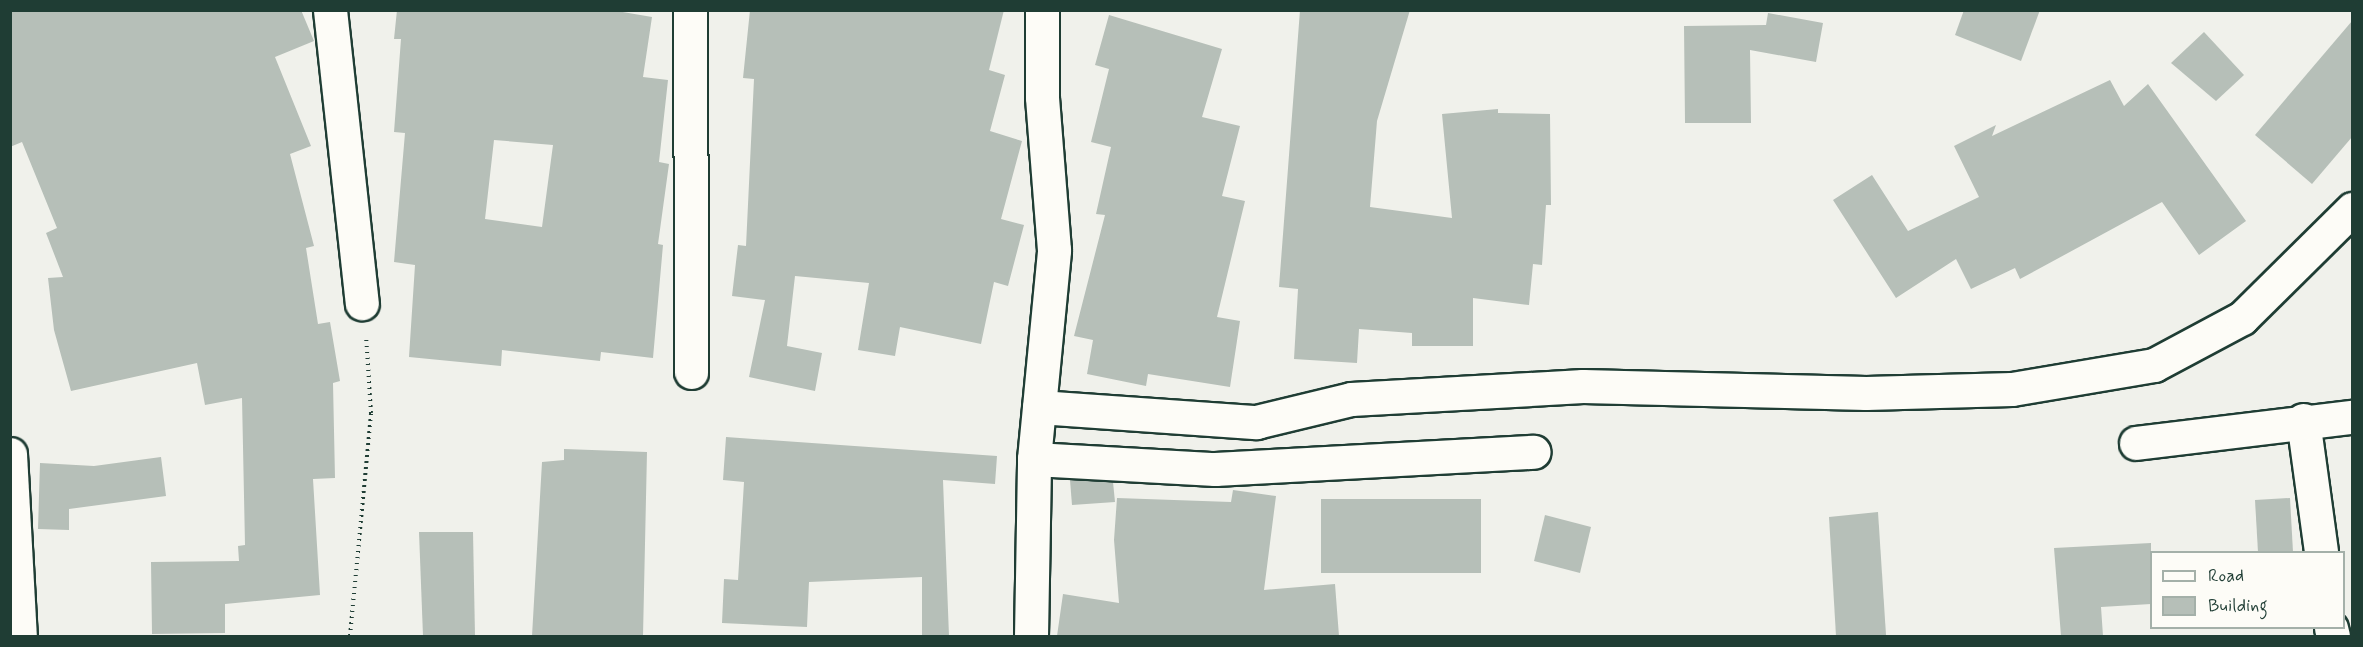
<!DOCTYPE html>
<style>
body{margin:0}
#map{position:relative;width:2363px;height:647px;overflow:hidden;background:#f0f1eb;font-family:Mynerve,sans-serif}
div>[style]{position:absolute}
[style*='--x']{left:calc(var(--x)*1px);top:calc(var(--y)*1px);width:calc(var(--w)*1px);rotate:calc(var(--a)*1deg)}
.building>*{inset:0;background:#b6bfb8}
.path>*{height:4px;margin-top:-2px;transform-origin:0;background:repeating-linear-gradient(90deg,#1f3d34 0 1.5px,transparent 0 6px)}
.roads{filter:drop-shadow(2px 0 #1f3d34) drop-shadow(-2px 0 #1f3d34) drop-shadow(0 2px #1f3d34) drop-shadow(0 -2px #1f3d34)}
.minor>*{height:33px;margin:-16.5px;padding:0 16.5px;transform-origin:16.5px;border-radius:16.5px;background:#fdfcf7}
span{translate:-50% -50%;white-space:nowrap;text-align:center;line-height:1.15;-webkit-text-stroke:4.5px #fdfcf7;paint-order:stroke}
.frame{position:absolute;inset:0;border:12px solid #1f3d34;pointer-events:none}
.legend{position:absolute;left:2150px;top:551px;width:195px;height:78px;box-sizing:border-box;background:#fdfcf7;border:2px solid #a4b0a9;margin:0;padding:8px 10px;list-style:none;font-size:18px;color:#1f3d34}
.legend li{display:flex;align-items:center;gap:12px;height:30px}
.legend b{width:30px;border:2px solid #a4b0a9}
</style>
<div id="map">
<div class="building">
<i style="clip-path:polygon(10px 10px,301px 10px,314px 41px,275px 57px,311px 146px,290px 154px,314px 246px,306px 248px,318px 324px,330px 322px,340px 381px,333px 383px,335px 478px,313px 479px,320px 595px,225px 604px,225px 633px,152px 634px,151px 562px,239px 561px,238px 546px,245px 545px,242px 398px,205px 405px,197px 363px,71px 391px,54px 330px,48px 278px,63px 277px,46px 233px,57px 228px,22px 142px,10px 147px)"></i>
<i style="clip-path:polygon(evenodd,397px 10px,611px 10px,652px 17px,643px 77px,668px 80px,659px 162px,669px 164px,658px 244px,663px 245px,653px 358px,601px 352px,600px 361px,502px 350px,501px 366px,409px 357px,415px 265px,394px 262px,405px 133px,394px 132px,401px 39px,394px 39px,397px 10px,494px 140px,553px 145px,542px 227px,485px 219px,494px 140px)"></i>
<i style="clip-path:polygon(750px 10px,1004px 10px,989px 70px,1005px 75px,990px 131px,1022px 141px,1001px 219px,1024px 225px,1008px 286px,994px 282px,981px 344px,900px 327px,895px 356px,858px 350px,869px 283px,795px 276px,787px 346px,822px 353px,815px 391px,749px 377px,765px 300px,732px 296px,738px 245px,746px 246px,754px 79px,743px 78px)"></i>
<i style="clip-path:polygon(1300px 10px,1410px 10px,1377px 121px,1370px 207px,1452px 218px,1442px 114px,1498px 109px,1498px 113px,1550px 114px,1551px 205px,1546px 205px,1542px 265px,1533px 264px,1529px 305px,1473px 298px,1473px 346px,1412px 346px,1412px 333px,1359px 329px,1357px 363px,1294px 359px,1298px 289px,1279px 287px)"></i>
<i style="clip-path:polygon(1964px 10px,2040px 10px,2021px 61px,1955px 35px)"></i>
<i style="clip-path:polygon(1768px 13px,1823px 23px,1816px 62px,1750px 50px,1751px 123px,1685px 123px,1684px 26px,1766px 25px)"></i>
<i style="clip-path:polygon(1109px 15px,1222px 49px,1202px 117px,1240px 126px,1222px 196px,1245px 201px,1217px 317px,1240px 321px,1230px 387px,1148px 374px,1146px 386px,1087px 374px,1093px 340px,1074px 336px,1105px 215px,1096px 214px,1111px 147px,1091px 142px,1109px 69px,1095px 65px)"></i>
<i style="clip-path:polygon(2352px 21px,2352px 137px,2312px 184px,2255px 135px)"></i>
<i style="clip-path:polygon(2204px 32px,2244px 75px,2216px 101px,2171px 63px)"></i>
<i style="clip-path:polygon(2110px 80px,2124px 106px,2148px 84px,2246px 221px,2199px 255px,2162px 202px,2020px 279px,2015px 268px,1971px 289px,1956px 259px,1896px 298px,1833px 200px,1872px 175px,1908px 231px,1979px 197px,1954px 146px,1996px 125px,1992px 136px)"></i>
<i style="clip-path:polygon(726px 437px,997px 456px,995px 484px,943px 480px,949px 636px,922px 636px,922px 577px,809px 582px,807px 627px,722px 623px,724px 579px,738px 580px,744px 482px,723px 480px)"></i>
<i style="clip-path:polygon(564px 449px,647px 452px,643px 636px,532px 636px,542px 462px,564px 460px)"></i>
<i style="clip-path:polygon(161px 457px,166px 496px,69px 509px,69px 530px,38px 529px,40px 463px,94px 466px)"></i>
<i style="clip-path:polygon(1070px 480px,1113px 482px,1115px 502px,1072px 505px)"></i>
<i style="clip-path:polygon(1233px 490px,1276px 496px,1264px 590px,1335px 584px,1339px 636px,1057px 636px,1063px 594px,1119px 603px,1114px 540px,1117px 498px,1231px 502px)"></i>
<i style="clip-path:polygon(2290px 498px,2293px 552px,2258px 552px,2255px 500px)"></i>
<i style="clip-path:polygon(1321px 499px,1481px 499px,1481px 573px,1321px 573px)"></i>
<i style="clip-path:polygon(1878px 512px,1886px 635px,1836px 636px,1829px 517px)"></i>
<i style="clip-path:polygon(1545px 515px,1591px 527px,1580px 573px,1534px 561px)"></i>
<i style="clip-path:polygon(419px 532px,473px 532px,475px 636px,423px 636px)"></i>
<i style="clip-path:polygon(2151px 543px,2151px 604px,2101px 607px,2103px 636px,2061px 636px,2054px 548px)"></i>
</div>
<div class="path">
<i style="--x:350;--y:636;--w:224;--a:-84.6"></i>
<i style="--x:371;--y:413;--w:78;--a:-93.7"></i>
</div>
<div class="roads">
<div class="minor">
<i style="--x:330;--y:10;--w:295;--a:83.8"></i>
<i style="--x:690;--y:10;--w:362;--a:89.8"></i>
<i style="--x:1039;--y:407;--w:218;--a:4"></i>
<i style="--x:1256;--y:422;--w:98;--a:-13.6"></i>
<i style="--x:1351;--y:399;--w:232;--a:-3.2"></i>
<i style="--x:1583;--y:386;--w:283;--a:1.4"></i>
<i style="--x:1866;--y:393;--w:146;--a:-1.6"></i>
<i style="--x:2012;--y:389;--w:144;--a:-9.6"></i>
<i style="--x:2154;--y:365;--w:100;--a:-28.1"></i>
<i style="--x:2242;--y:318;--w:155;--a:-44.7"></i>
<i style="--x:2303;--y:420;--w:133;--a:82.2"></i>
<i style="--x:2136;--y:443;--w:218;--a:-6.9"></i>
<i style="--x:10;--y:454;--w:182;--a:86.9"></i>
<i style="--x:1034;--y:459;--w:181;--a:3.2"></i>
<i style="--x:1215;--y:469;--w:319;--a:-3.1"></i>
<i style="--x:2331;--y:628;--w:8;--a:76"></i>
<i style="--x:1031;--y:636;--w:177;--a:-89"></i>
<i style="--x:1034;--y:459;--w:210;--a:-84.5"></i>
<i style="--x:1054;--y:250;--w:153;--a:-94.5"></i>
<i style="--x:1042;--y:97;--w:87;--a:-90"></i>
</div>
</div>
<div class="frame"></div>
<ul class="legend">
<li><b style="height:8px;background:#fdfcf7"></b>Road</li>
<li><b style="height:16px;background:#b6bfb8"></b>Building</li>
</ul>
</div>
